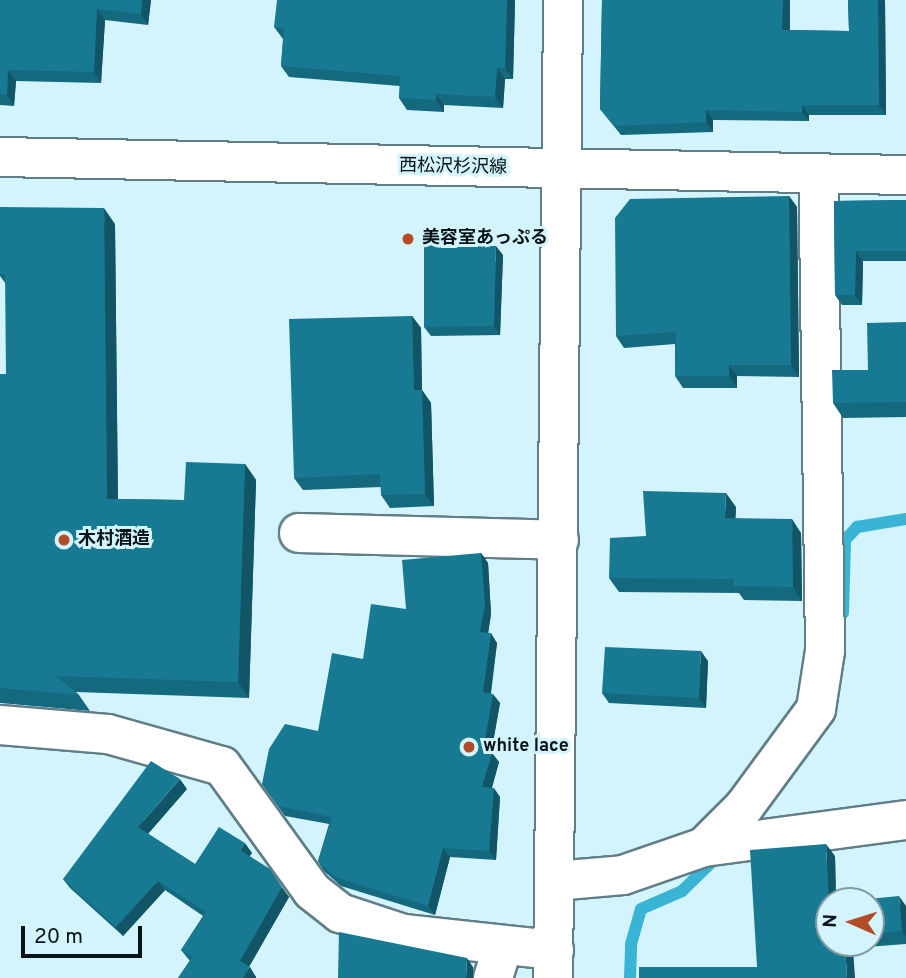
<!DOCTYPE html>
<meta charset="utf-8">
<style>
body{margin:0}
#map{position:relative;width:906px;height:978px;overflow:hidden;background:#d3f3fd;font-family:Overpass,"Noto Sans JP",sans-serif}
div>[style]{position:absolute}
[style*='--x']{left:calc(var(--x)*1px);top:calc(var(--y)*1px);width:calc(var(--w)*1px);rotate:calc(var(--a)*1deg)}
.stream>*{height:12px;margin:-6px;padding:0 6px;transform-origin:6px;border-radius:6px;background:#39b4d4}
.roads{filter:drop-shadow(2px 0 #617e87) drop-shadow(-2px 0 #617e87) drop-shadow(0 2px #617e87) drop-shadow(0 -2px #617e87)}
.minor>*{height:38px;margin:-19px;padding:0 19px;transform-origin:19px;border-radius:19px;background:#fff}
.major>*{height:38px;margin:-19px;padding:0 19px;transform-origin:19px;border-radius:19px;background:#fff}
.wall>*{inset:0;background:#15697e}
.shaded-wall>*{inset:0;background:#156}
.building>*{inset:0;background:#187a92}
.dots>*{width:19px;height:19px;translate:-50% -50%;box-sizing:border-box;border:4px solid #d3f3fd;border-radius:50%}
span{translate:-50% -50%;white-space:nowrap;text-align:center;line-height:1.15;-webkit-text-stroke:6px #d3f3fd;paint-order:stroke}
.street-label{font-size:18px;color:#081417}
.poi-label{font-size:18px;color:#081417;font-weight:700}
.left{translate:0 -50%;text-align:left}
.north{position:absolute;left:815px;top:887px;width:70px;height:70px;box-sizing:border-box;background:#d3f3fd;border:2px solid #829aa1;border-radius:50%;rotate:273deg;font-size:19px;font-weight:700;line-height:28px;text-align:center;color:#081417}
.north::after{content:'';display:block;margin:auto;width:24px;height:32px;background:#b24b26;clip-path:polygon(50% 0,100% 100%,50% 72%,0 100%)}
.scale{position:absolute;left:21px;top:926px;width:121px;height:32px;box-sizing:border-box;border:4px solid #081417;border-top:0;padding-left:9px;font-size:21px;line-height:24px;white-space:nowrap;color:#081417;-webkit-text-stroke:5px #d3f3fd;paint-order:stroke}
</style>
<div id="map">
<div class="stream">
<i style="--x:843;--y:613;--w:73;--a:-88.4"></i>
<i style="--x:845;--y:540;--w:18;--a:-47"></i>
<i style="--x:857;--y:527;--w:50;--a:-9.3"></i>
<i style="--x:630;--y:978;--w:34;--a:-88"></i>
<i style="--x:631;--y:944;--w:36;--a:-74"></i>
<i style="--x:641;--y:909;--w:45;--a:-23.7"></i>
<i style="--x:682;--y:891;--w:52;--a:-44.2"></i>
</div>
<div class="roads">
<div class="minor">
<i style="--x:299;--y:533;--w:260;--a:1.5"></i>
<i style="--x:0;--y:725;--w:108;--a:4.8"></i>
<i style="--x:108;--y:734;--w:118;--a:15.7"></i>
<i style="--x:222;--y:766;--w:154;--a:54.2"></i>
<i style="--x:312;--y:891;--w:36;--a:38"></i>
<i style="--x:340;--y:913;--w:67;--a:18.2"></i>
<i style="--x:404;--y:934;--w:151;--a:6.1"></i>
<i style="--x:704;--y:847;--w:57;--a:-45"></i>
<i style="--x:744;--y:807;--w:122;--a:-53.7"></i>
<i style="--x:816;--y:709;--w:59;--a:-81.2"></i>
<i style="--x:825;--y:651;--w:477;--a:-90.8"></i>
<i style="--x:555;--y:881;--w:68;--a:-5"></i>
<i style="--x:623;--y:875;--w:86;--a:-19.1"></i>
<i style="--x:704;--y:847;--w:204;--a:-7.6"></i>
<i style="--x:493;--y:978;--w:34;--a:-73"></i>
<i style="--x:553;--y:978;--w:978;--a:-89.41"></i>
</div>
<div class="major">
<i style="--x:0;--y:157;--w:906;--a:1.14"></i>
</div>
</div>
<div class="wall">
<i style="clip-path:polygon(0 0,151px 0,148px 25px,105px 20px,101px 83px,16px 81px,14px 106px,0 105px)"></i>
<i style="clip-path:polygon(515px 0,513px 79px,505px 79px,503px 108px,444px 105px,444px 112px,407px 110px,399px 98px,400px 86px,289px 77px,281px 66px,283px 39px,274px 27px)"></i>
<i style="clip-path:polygon(602px 0,790px 0,790px 30px,849px 31px,848px 0,885px 0,886px 115px,809px 115px,809px 121px,713px 120px,713px 132px,621px 135px,600px 109px)"></i>
<i style="clip-path:polygon(789px 196px,797px 207px,799px 377px,737px 376px,737px 388px,683px 388px,675px 376px,675px 344px,624px 348px,616px 336px)"></i>
<i style="clip-path:polygon(906px 200px,906px 261px,863px 261px,862px 305px,842px 305px,835px 295px,834px 201px)"></i>
<i style="clip-path:polygon(0 207px,115px 224px,118px 499px,184px 500px,245px 464px,256px 480px,249px 698px,76px 692px,79px 695px,90px 711px,0 703px,0 374px,6px 374px,6px 284px,0 276px)"></i>
<i style="clip-path:polygon(503px 255px,500px 335px,431px 336px,424px 327px)"></i>
<i style="clip-path:polygon(412px 316px,421px 328px,422px 390px,431px 403px,434px 506px,390px 508px,381px 495px,381px 487px,303px 490px,294px 478px)"></i>
<i style="clip-path:polygon(906px 322px,906px 417px,843px 418px,833px 403px,868px 370px)"></i>
<i style="clip-path:polygon(736px 507px,735px 518px,801px 533px,802px 601px,744px 600px,739px 593px,619px 592px,609px 578px,646px 536px)"></i>
<i style="clip-path:polygon(481px 553px,488px 563px,491px 614px,488px 633px,497px 643px,491px 694px,500px 703px,491px 752px,499px 762px,492px 788px,500px 797px,496px 860px,450px 857px,435px 915px,341px 886px,324px 871px,318px 861px,329px 824px,285px 816px,262px 784px,318px 731px,363px 659px,406px 609px)"></i>
<i style="clip-path:polygon(708px 661px,706px 708px,609px 703px,602px 693px)"></i>
<i style="clip-path:polygon(187px 789px,148px 834px,195px 864px,252px 853px,249px 856px,289px 897px,249px 967px,256px 977px,256px 978px,178px 978px,190px 961px,181px 950px,203px 916px,165px 890px,123px 936px,70px 888px,63px 879px)"></i>
<i style="clip-path:polygon(835px 856px,836px 901px,829px 901px,829px 943px,871px 943px,871px 901px,906px 906px,906px 944px,853px 948px,757px 967px)"></i>
</div>
<div class="shaded-wall">
<i style="clip-path:polygon(142px 0,151px 0,148px 25px,141px 14px)"></i>
<i style="clip-path:polygon(507px 0,515px 0,513px 79px,505px 68px)"></i>
<i style="clip-path:polygon(783px 0,790px 0,789px 39px,782px 30px)"></i>
<i style="clip-path:polygon(878px 0,885px 0,886px 115px,879px 105px)"></i>
<i style="clip-path:polygon(97px 9px,105px 20px,101px 83px,94px 72px)"></i>
<i style="clip-path:polygon(497px 68px,505px 79px,503px 108px,495px 97px)"></i>
<i style="clip-path:polygon(8px 70px,16px 81px,14px 106px,7px 95px)"></i>
<i style="clip-path:polygon(436px 94px,444px 105px,444px 112px,436px 100px)"></i>
<i style="clip-path:polygon(802px 105px,809px 115px,809px 121px,802px 112px)"></i>
<i style="clip-path:polygon(706px 110px,713px 120px,713px 132px,706px 122px)"></i>
<i style="clip-path:polygon(789px 196px,797px 207px,799px 377px,791px 365px)"></i>
<i style="clip-path:polygon(104px 208px,115px 224px,118px 514px,107px 499px)"></i>
<i style="clip-path:polygon(496px 246px,503px 255px,500px 335px,494px 326px)"></i>
<i style="clip-path:polygon(856px 251px,863px 261px,862px 305px,855px 295px)"></i>
<i style="clip-path:polygon(412px 316px,421px 328px,422px 403px,414px 390px)"></i>
<i style="clip-path:polygon(729px 365px,737px 376px,737px 388px,729px 376px)"></i>
<i style="clip-path:polygon(422px 390px,431px 403px,434px 506px,425px 494px)"></i>
<i style="clip-path:polygon(245px 464px,256px 480px,249px 698px,238px 682px)"></i>
<i style="clip-path:polygon(726px 493px,736px 507px,735px 532px,725px 518px)"></i>
<i style="clip-path:polygon(792px 519px,801px 533px,802px 601px,793px 587px)"></i>
<i style="clip-path:polygon(481px 553px,488px 563px,491px 614px,487px 641px,480px 632px)"></i>
<i style="clip-path:polygon(491px 633px,497px 643px,489px 702px,483px 692px)"></i>
<i style="clip-path:polygon(701px 651px,708px 661px,706px 708px,699px 698px)"></i>
<i style="clip-path:polygon(493px 694px,500px 703px,490px 760px,483px 750px)"></i>
<i style="clip-path:polygon(492px 753px,499px 762px,489px 797px,482px 787px)"></i>
<i style="clip-path:polygon(180px 779px,187px 789px,145px 837px,138px 827px)"></i>
<i style="clip-path:polygon(494px 788px,500px 797px,496px 860px,489px 851px)"></i>
<i style="clip-path:polygon(245px 843px,252px 853px,247px 860px,240px 850px)"></i>
<i style="clip-path:polygon(826px 844px,835px 856px,836px 901px,829px 901px,829px 903px)"></i>
<i style="clip-path:polygon(443px 848px,450px 857px,435px 915px,428px 906px)"></i>
<i style="clip-path:polygon(158px 881px,165px 890px,123px 936px,116px 927px)"></i>
<i style="clip-path:polygon(282px 887px,289px 897px,247px 970px,240px 961px)"></i>
<i style="clip-path:polygon(899px 896px,906px 906px,906px 937px,902px 931px)"></i>
<i style="clip-path:polygon(845px 943px,850px 943px,853px 948px,855px 978px,847px 978px)"></i>
<i style="clip-path:polygon(467px 958px,473px 967px,473px 978px,466px 978px)"></i>
<i style="clip-path:polygon(250px 967px,256px 977px,256px 978px,243px 978px)"></i>
</div>
<div class="building">
<i style="clip-path:polygon(0 0,142px 0,141px 14px,97px 9px,94px 72px,8px 70px,7px 95px,0 94px)"></i>
<i style="clip-path:polygon(277px 0,507px 0,505px 68px,497px 68px,495px 97px,436px 94px,436px 100px,399px 98px,400px 76px,281px 66px,284px 28px,274px 27px)"></i>
<i style="clip-path:polygon(602px 0,783px 0,782px 30px,849px 31px,848px 0,878px 0,879px 105px,802px 105px,802px 112px,706px 110px,706px 122px,614px 126px,600px 109px)"></i>
<i style="clip-path:polygon(789px 196px,791px 365px,729px 365px,729px 376px,675px 376px,676px 332px,616px 336px,615px 218px,630px 199px)"></i>
<i style="clip-path:polygon(906px 200px,906px 251px,856px 251px,855px 295px,835px 295px,834px 201px)"></i>
<i style="clip-path:polygon(0 207px,104px 208px,107px 499px,184px 500px,186px 462px,245px 464px,238px 682px,56px 676px,79px 695px,0 688px,0 374px,6px 374px,5px 274px,0 274px)"></i>
<i style="clip-path:polygon(424px 245px,496px 246px,494px 326px,424px 327px)"></i>
<i style="clip-path:polygon(412px 316px,414px 390px,422px 390px,425px 494px,381px 495px,380px 474px,294px 478px,289px 319px)"></i>
<i style="clip-path:polygon(906px 322px,906px 402px,833px 403px,832px 370px,868px 370px,867px 323px)"></i>
<i style="clip-path:polygon(643px 491px,726px 493px,725px 518px,792px 519px,793px 587px,734px 586px,734px 579px,609px 578px,610px 538px,646px 536px)"></i>
<i style="clip-path:polygon(481px 553px,485px 605px,480px 632px,491px 633px,483px 692px,493px 694px,483px 750px,492px 753px,482px 787px,494px 788px,489px 851px,443px 848px,428px 906px,335px 877px,318px 861px,332px 817px,278px 806px,262px 784px,269px 749px,285px 724px,318px 731px,332px 653px,363px 659px,371px 604px,406px 609px,402px 560px)"></i>
<i style="clip-path:polygon(605px 647px,701px 651px,699px 698px,602px 693px)"></i>
<i style="clip-path:polygon(151px 761px,180px 779px,138px 827px,195px 864px,219px 827px,245px 843px,240px 850px,270px 869px,282px 887px,240px 961px,250px 967px,243px 978px,178px 978px,192px 957px,181px 950px,206px 912px,158px 881px,116px 927px,63px 879px)"></i>
<i style="clip-path:polygon(826px 844px,829px 903px,829px 943px,845px 943px,847px 978px,639px 978px,639px 967px,757px 967px,750px 850px)"></i>
<i style="clip-path:polygon(899px 896px,902px 931px,871px 934px,871px 901px,848px 901px)"></i>
<i style="clip-path:polygon(339px 932px,467px 958px,466px 978px,338px 978px)"></i>
</div>
<div class="dots">
<i style="left:408px;top:239px;background:#b24b26"></i>
<i style="left:64px;top:540px;background:#b24b26"></i>
<i style="left:469px;top:747px;background:#b24b26"></i>
</div>
<div class="street-label">
<span style="left:453px;top:168px;rotate:1deg">西松沢杉沢線</span>
</div>
<div class="poi-label">
<span class="left" style="left:422px;top:239px">美容室あっぷる</span>
<span class="left" style="left:78px;top:540px">木村酒造</span>
<span class="left" style="left:483px;top:747px">white lace</span>
</div>
<div class="north">N</div>
<div class="scale">20 m</div>
</div>
